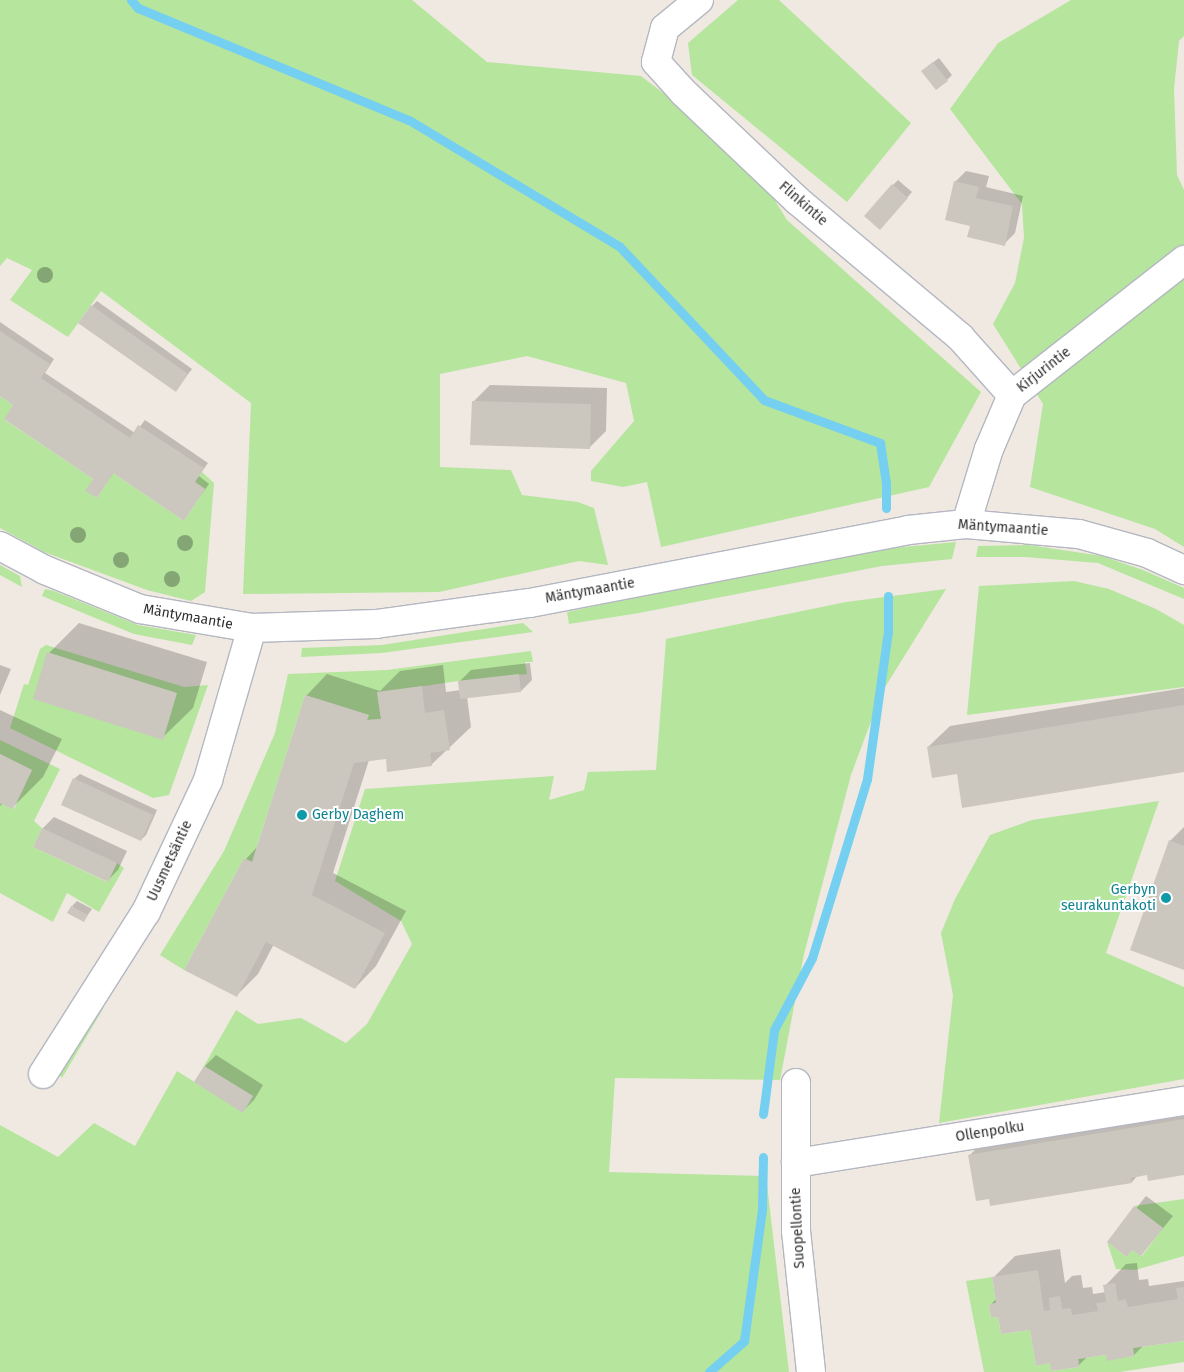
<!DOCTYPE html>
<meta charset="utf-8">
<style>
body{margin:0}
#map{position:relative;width:1184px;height:1372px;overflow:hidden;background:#efe9e1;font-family:"Fira Sans",sans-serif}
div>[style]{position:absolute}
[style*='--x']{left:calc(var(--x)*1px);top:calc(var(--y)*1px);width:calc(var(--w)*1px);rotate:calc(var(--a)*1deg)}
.green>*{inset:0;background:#b6e59e}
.shadow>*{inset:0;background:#0003}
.stream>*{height:9px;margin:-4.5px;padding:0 4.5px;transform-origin:4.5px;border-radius:4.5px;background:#75cff0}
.building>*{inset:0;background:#cbc7bf}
.roads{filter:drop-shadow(1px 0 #b4b7c1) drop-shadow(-1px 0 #b4b7c1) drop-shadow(0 1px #b4b7c1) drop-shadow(0 -1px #b4b7c1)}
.minor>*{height:28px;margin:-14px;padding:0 14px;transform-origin:14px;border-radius:14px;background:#fff}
.trees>*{width:16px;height:16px;margin:-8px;border-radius:50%;background:#84a574}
.dots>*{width:14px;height:14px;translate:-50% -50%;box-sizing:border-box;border:2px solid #fff;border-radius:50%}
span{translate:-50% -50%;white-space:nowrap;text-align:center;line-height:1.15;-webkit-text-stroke:4px #fff;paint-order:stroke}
.street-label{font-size:14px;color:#2e2e2e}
.culture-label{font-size:14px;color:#0d838f}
.left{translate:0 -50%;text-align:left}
.right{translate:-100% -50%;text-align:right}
</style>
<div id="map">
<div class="green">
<i style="clip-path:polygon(0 0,412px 0,487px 62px,641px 76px,749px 159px,787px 220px,981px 392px,929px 487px,661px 547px,647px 482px,623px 487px,591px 481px,591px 471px,634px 421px,626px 383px,527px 356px,440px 374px,440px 467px,511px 470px,522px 495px,578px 502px,594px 508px,608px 565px,579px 561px,439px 592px,243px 594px,251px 403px,101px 291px,68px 337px,10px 300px,32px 270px,7px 258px,0 266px)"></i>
<i style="clip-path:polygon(738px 0,779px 0,911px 123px,847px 202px,692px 75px,688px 43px)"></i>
<i style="clip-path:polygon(1071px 0,1184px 0,1184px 36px,1179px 41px,1174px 89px,1177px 175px,1184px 190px,1184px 547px,1155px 529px,1030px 487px,1043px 404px,993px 324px,1015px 283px,1024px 238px,1022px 204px,950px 109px,998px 43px)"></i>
<i style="clip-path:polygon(0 396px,13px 405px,5px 420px,93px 479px,86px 491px,97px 498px,113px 473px,184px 521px,205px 489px,195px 482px,202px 472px,214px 483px,205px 592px,191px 601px,147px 590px,44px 552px,0 528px)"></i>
<i style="clip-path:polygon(956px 542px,952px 559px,882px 566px,639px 613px,569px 624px,567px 612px,718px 580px,882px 549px)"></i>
<i style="clip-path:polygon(1029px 545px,1102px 556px,1143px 570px,1184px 588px,1184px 599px,1098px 563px,1025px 557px,976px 557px,978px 546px)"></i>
<i style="clip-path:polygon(0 565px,20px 576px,22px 587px,0 575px)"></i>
<i style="clip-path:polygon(1074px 581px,1109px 589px,1156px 609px,1184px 625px,1184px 687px,967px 715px,979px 586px)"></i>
<i style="clip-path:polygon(45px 589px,54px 591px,138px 625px,196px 635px,192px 645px,134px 634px,42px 596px)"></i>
<i style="clip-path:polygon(946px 589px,882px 692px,851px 775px,804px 954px,780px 1080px,615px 1078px,609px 1172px,766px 1176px,789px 1372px,0 1372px,0 1125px,58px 1157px,94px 1123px,135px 1146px,177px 1071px,243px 1112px,253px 1096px,204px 1066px,236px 1010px,258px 1024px,301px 1018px,346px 1043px,367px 1024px,412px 944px,401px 921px,335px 881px,365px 789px,554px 776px,549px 800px,584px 790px,588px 772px,656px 770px,666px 639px,846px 602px)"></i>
<i style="clip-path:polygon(523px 623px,533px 632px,382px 653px,301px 657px,302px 648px,382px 645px)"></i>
<i style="clip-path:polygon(46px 645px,184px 687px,208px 685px,169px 795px,153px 798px,10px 728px,24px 684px,28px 685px,40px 649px)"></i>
<i style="clip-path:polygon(531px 651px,533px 662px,525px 662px,527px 674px,458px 681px,377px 693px,381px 719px,367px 720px,369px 715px,305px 695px,252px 862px,244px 858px,184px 970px,160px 955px,224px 851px,275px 733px,288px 674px,387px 670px)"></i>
<i style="clip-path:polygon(0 740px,60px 769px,34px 821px,42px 828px,33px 847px,107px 882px,117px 863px,124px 868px,99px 912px,67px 893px,53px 922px,0 893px,0 805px,1px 803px,14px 809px,32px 770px,0 754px)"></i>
<i style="clip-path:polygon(1159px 801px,1106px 953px,1184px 987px,1184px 1079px,939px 1123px,953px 995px,941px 933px,955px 899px,990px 835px,1032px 820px)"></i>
<i style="clip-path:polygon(104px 1007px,62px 1078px,59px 1074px,88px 1017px)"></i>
<i style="clip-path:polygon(1184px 1199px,1184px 1256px,1135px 1270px,1116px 1269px,1107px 1242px,1127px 1257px,1132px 1250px,1142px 1256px,1163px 1228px,1134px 1206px)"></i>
<i style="clip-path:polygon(992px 1277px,996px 1303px,989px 1304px,991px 1318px,998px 1317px,1001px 1334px,1030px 1330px,1036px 1366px,1050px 1363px,1051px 1371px,1079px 1367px,1078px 1359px,1106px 1355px,1107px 1360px,1134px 1356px,1133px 1348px,1184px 1341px,1184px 1362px,1120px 1372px,984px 1372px,966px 1281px)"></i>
</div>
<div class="shadow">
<i style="clip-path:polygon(939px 58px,952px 75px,947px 80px,928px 66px)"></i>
<i style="clip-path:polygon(966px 171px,989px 176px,986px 187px,1023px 196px,1015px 233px,1004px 244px,955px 182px)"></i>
<i style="clip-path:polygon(898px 180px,912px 192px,885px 223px,893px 185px)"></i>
<i style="clip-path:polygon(97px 301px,192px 369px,176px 390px,92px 306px)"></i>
<i style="clip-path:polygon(0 322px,54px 359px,45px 373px,135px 433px,145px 420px,208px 463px,199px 476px,209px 484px,184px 519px,114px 472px,97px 497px,95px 479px,15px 405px,0 395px)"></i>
<i style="clip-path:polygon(490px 385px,607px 388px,606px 431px,590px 447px,473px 402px)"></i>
<i style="clip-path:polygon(79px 623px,207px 662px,193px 708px,162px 738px,49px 653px)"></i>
<i style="clip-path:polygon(530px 663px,532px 680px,521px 691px,467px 697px,471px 727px,431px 765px,387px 758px,369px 760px,333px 873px,406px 911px,376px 966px,355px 988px,274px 944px,258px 974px,236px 996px,186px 969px,246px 859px,258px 846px,306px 696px,327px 674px,380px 691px,400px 671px,443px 665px,446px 692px,461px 690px,460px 681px,471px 670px)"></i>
<i style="clip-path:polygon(0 665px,11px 669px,0 695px)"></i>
<i style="clip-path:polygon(1184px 688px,1184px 771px,958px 773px,928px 747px,950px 726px)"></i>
<i style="clip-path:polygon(0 710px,62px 739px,43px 777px,13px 807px,3px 803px,0 806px)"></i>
<i style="clip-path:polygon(80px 774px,157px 810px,146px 835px,141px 840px,74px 779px)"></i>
<i style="clip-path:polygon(54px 817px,127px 851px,118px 870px,107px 881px,35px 847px,43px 828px)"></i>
<i style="clip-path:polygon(1184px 827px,1184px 968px,1170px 841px)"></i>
<i style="clip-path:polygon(77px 901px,92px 909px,84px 920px,72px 906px)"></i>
<i style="clip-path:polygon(216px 1055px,263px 1085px,254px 1100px,243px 1111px,195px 1081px,205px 1066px)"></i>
<i style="clip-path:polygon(1184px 1102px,1184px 1174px,1148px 1174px,1138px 1175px,1132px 1182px,990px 1198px,970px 1155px,991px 1133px)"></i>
<i style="clip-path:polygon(1146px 1196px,1173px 1216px,1141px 1255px,1133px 1249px,1109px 1242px)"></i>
<i style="clip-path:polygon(1060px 1249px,1065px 1283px,1072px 1276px,1081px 1275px,1083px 1288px,1092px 1287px,1093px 1294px,1106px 1292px,1105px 1286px,1126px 1264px,1137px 1263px,1139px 1280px,1148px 1279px,1149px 1286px,1184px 1281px,1184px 1339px,1143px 1346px,1134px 1355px,1107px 1353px,1088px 1356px,1078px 1366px,1051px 1362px,1032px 1328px,999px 1316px,990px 1305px,997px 1298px,993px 1278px,1015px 1256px)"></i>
</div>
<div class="stream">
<i style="--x:131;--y:0;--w:11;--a:49"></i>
<i style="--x:138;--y:8;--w:293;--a:22.5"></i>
<i style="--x:409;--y:120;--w:246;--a:31"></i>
<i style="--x:620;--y:247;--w:210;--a:46.7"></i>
<i style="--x:764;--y:400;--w:124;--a:20.3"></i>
<i style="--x:880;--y:443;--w:40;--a:81.5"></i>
<i style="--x:886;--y:483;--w:25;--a:90"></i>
<i style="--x:763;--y:1114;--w:85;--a:-82.5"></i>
<i style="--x:774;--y:1030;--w:81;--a:-62.2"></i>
<i style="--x:812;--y:958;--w:187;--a:-72.9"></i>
<i style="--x:867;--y:779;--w:149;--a:-81.9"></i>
<i style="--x:888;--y:631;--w:35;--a:-90"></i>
<i style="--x:709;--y:1372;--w:47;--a:-41.5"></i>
<i style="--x:744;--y:1341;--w:133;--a:-82.2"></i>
<i style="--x:762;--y:1209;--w:52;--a:-88.9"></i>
</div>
<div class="building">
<i style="clip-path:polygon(933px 62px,948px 81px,936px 90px,921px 71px)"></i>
<i style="clip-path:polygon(954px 181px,979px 187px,976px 198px,1013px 206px,1005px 246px,967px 237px,970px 226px,945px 220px)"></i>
<i style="clip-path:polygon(892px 184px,908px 198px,880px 230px,864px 216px)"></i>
<i style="clip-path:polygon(91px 305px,188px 374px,176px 392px,78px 323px)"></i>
<i style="clip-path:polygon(0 331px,50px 364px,41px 378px,130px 438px,138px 425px,204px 468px,195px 482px,205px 489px,184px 521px,113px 473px,97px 498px,85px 491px,93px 479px,4px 419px,13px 405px,0 396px)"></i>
<i style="clip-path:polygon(472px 401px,591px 404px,590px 449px,470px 445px)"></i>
<i style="clip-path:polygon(47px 652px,177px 693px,163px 740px,33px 699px)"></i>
<i style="clip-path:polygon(519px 674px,521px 692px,460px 699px,458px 681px)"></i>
<i style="clip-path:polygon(422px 686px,425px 713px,444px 710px,450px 750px,430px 753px,432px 766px,387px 772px,386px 759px,354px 763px,312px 895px,385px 933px,355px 989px,266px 942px,237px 997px,184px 970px,244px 858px,252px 862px,305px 695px,369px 715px,367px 720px,381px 719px,377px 692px)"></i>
<i style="clip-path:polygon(1184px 705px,1184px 772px,962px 808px,957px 774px,932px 778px,927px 747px)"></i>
<i style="clip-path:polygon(0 754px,32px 770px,13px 809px,0 803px)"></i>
<i style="clip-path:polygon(73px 778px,153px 815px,141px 841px,61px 805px)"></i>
<i style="clip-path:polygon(42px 828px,117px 863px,108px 882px,33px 847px)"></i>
<i style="clip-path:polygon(1169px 840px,1184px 846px,1184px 970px,1130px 950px)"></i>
<i style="clip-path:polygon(71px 906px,88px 915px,84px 922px,67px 913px)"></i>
<i style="clip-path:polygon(204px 1066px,253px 1096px,243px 1113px,194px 1082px)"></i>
<i style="clip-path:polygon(1184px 1119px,1184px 1175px,1148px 1181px,1147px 1175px,1131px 1178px,1132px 1183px,990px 1206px,989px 1199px,976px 1201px,968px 1155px)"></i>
<i style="clip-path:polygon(1134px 1206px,1163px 1228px,1141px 1256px,1132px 1250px,1127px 1257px,1107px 1242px)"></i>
<i style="clip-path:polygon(1038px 1270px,1044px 1311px,1050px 1310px,1049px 1298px,1060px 1296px,1062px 1309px,1071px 1308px,1072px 1315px,1098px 1311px,1096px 1303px,1106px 1302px,1103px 1285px,1115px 1283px,1118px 1301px,1126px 1299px,1128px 1307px,1178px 1299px,1176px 1288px,1184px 1287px,1184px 1341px,1133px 1348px,1134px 1356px,1107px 1361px,1106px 1355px,1078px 1359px,1079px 1367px,1051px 1371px,1050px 1363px,1036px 1366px,1030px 1330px,1001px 1334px,998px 1317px,991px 1318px,989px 1304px,996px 1303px,992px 1277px)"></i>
</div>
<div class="roads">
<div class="minor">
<i style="--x:699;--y:0;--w:44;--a:140.5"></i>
<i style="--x:665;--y:28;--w:35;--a:105"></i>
<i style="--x:656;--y:62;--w:40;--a:48"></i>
<i style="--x:683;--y:92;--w:158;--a:43.5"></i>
<i style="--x:798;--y:201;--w:212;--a:40"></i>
<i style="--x:960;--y:337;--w:78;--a:48.1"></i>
<i style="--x:966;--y:524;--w:78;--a:-73"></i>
<i style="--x:989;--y:449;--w:59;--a:-66.9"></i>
<i style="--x:1012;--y:395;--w:219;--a:-38.1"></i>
<i style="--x:0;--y:546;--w:51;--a:28.1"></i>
<i style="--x:45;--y:570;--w:103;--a:22.3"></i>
<i style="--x:140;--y:609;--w:114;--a:9.6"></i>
<i style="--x:252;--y:628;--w:124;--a:-1.8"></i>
<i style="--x:376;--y:624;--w:155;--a:-7.8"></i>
<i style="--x:530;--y:603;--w:385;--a:-10.9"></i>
<i style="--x:908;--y:530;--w:58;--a:-5.9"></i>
<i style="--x:966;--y:524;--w:113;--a:5.1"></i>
<i style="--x:1079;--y:534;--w:71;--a:15.6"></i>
<i style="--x:1147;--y:553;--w:41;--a:24.7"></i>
<i style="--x:43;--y:1074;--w:192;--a:-57.6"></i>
<i style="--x:146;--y:912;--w:146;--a:-64.8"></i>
<i style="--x:208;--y:780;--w:158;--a:-73.9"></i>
<i style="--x:796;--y:1083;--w:148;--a:90"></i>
<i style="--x:796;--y:1231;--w:142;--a:83.9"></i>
<i style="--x:796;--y:1163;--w:393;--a:-9.1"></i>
</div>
</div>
<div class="trees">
<i style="left:45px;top:275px"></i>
<i style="left:78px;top:535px"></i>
<i style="left:185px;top:543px"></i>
<i style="left:121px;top:560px"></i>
<i style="left:172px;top:579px"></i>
</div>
<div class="dots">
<i style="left:302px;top:815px;background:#0f9aa8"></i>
<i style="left:1166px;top:898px;background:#0f9aa8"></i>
</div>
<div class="street-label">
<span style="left:803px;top:204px;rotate:41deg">Flinkintie</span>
<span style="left:1044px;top:370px;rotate:-38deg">Kirjurintie</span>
<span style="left:1003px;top:528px;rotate:4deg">Mäntymaantie</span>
<span style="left:590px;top:591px;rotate:-10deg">Mäntymaantie</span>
<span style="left:188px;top:617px;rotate:10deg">Mäntymaantie</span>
<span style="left:170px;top:861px;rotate:-65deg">Uusmetsäntie</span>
<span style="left:990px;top:1132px;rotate:-9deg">Ollenpolku</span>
<span style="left:798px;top:1228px;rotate:-93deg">Suopellontie</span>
</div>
<div class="culture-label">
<span class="left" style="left:312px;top:815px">Gerby Daghem</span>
<span class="right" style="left:1156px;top:898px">Gerbyn<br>seurakuntakoti</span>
</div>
</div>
